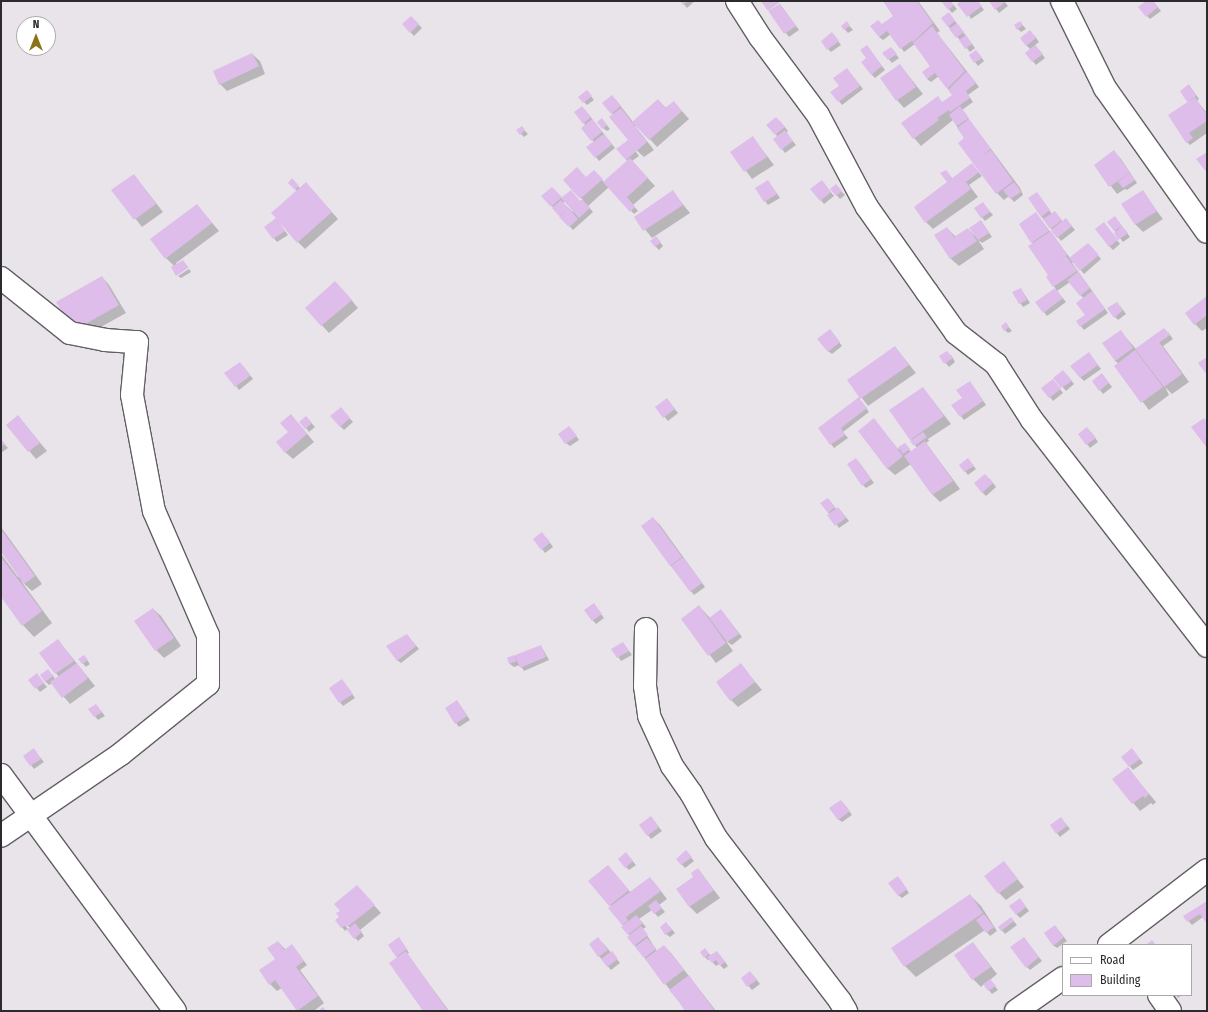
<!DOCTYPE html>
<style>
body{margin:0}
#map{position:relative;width:1208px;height:1012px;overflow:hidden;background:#e8e4e9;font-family:"Fira Sans Condensed",sans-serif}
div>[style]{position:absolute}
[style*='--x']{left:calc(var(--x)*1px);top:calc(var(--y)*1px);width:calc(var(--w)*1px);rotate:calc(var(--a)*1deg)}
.shadow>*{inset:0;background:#0003}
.building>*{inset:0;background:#debdeb}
.roads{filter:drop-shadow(1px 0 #625f64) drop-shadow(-1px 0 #625f64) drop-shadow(0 1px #625f64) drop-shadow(0 -1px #625f64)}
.minor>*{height:22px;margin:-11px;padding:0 11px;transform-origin:11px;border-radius:11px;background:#fff}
span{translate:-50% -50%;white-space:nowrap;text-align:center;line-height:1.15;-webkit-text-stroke:3px #fff;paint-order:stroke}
.frame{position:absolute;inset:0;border:2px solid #2b2a2c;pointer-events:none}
.legend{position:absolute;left:1062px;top:944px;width:130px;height:52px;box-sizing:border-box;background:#fff;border:1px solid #aaaaab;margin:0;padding:5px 7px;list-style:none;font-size:12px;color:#2b2a2c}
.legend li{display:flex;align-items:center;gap:8px;height:20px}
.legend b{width:20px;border:1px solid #aaaaab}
.north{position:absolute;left:16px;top:16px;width:40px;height:40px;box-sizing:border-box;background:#fff;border:1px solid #aaaaab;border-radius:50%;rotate:0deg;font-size:11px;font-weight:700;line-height:16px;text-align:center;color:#2b2a2c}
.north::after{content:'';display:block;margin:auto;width:14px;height:18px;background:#8b7215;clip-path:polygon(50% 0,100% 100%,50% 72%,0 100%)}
</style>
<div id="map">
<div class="shadow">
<i style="clip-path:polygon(681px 1px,695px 1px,687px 8px)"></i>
<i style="clip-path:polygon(884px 1px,918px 1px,940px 31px,937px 33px,979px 87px,968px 95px,973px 102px,962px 110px,1020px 188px,1023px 195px,1014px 202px,1009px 196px,1004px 200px,997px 193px,953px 120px,921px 146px,914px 138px,938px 98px,943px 103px,953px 96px,939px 76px,931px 82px,927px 79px,934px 72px,915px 44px,904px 52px,891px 34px,883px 40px,879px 37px,882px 25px,898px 23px)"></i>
<i style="clip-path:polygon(942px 1px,950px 1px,957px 9px,952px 13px)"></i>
<i style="clip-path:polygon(961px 1px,977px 1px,984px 10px,971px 19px)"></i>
<i style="clip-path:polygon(990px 1px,1004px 1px,1008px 6px,999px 13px)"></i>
<i style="clip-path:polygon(1148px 1px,1153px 1px,1161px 11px,1150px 19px,1147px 16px)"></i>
<i style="clip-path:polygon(780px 4px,799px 30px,789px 37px,769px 11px)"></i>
<i style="clip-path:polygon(411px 17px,422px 28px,414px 36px,403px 24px)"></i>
<i style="clip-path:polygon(952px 17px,975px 48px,970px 52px,948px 26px)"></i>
<i style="clip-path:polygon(1020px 22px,1026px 29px,1021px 32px,1018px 29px)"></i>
<i style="clip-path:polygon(847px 23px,853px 30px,848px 33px,842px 26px)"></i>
<i style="clip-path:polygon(1034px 35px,1039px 42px,1035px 45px,1045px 58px,1036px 65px,1026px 53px,1031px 50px,1026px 45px)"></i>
<i style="clip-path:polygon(835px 37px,841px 45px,831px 52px,828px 49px)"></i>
<i style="clip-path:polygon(870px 50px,885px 70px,875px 78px,871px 74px,867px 58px)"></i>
<i style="clip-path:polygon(894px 52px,899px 58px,892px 63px,884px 53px)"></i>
<i style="clip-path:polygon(252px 54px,260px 61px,265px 74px,227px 91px,220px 84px)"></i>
<i style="clip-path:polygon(979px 54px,984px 61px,978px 66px,975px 62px)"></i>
<i style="clip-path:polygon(900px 65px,923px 94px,904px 108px,897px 100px)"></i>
<i style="clip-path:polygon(847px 69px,863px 89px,842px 105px,839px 101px,841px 86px)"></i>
<i style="clip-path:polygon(1189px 85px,1199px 99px,1197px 101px,1207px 113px,1207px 133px,1190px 145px,1187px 142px)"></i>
<i style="clip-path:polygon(590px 95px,594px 100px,587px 105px,584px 102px)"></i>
<i style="clip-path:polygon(616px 100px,633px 122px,658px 100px,666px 108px,681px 110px,689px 119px,657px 147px,637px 125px,635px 126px,654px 150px,644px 157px,634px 148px,612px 113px)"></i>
<i style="clip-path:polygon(585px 110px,615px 148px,599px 161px,596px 157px,594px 143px,584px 123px)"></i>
<i style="clip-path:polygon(780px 121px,788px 131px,786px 133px,796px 145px,785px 153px,782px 149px,778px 137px,768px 125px)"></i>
<i style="clip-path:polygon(605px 123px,610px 129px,607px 131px,603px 128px)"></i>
<i style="clip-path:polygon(522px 128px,528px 134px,524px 137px,521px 134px)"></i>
<i style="clip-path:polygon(753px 138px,774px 165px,752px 179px,732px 152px)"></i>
<i style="clip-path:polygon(evenodd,633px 148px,639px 156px,632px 161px,655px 186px,633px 205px,638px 211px,634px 214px,609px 187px,588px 206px,593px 212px,573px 230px,543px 196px,552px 188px,562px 199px,581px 202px,583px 200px,565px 180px,586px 178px,594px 171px,604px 182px,628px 161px,626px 160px,633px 148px,565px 201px,574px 211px,573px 212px,563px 203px,565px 201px)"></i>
<i style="clip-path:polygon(1114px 152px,1121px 159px,1137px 183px,1127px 190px,1125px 189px,1117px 194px,1095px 165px)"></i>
<i style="clip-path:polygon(975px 168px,982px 176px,969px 185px,978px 197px,933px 229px,926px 222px,949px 183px,947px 181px,949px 174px,953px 180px)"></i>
<i style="clip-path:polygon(134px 175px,163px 212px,142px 227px,113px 190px)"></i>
<i style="clip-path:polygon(292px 180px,300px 188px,313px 191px,338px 219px,305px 249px,298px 242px,297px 191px,289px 183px)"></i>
<i style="clip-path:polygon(768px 181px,780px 198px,768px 205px,756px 189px)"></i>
<i style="clip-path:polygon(825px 185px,834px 196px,824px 204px,812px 189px)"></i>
<i style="clip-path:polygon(831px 189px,839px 189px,845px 195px,840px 199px)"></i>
<i style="clip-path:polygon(673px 192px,690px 213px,652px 238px,635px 217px)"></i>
<i style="clip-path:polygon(1142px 192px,1163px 219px,1143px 232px,1136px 225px,1123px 205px)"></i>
<i style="clip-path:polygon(1040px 197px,1052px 214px,1055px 212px,1063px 222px,1066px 219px,1075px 230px,1061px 241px,1041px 216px)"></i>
<i style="clip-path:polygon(197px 205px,219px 231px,176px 263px,177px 265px,183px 261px,188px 267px,177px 274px,174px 266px,166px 258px)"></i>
<i style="clip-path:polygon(986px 207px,993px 215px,985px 221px,975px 209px)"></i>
<i style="clip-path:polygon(1036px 213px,1070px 258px,1091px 247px,1101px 259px,1084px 274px,1074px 262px,1072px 263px,1108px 313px,1084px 330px,1077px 321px,1086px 315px,1084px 299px,1070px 282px,1057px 291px,1066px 302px,1047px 316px,1037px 303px,1056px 289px,1047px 277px,1049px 276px,1032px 242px)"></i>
<i style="clip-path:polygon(1118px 221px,1130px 237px,1123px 242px,1108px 222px)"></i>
<i style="clip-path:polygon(279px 223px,288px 235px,277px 242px,265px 227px)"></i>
<i style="clip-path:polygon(984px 225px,992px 237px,982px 243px,978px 240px,984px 249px,959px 266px,951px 259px,936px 236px,947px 228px,956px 237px,968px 229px,975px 236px)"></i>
<i style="clip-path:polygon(1107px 227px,1120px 244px,1113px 250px,1109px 246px)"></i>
<i style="clip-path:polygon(659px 241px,663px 246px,659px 250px,655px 246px)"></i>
<i style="clip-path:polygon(189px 269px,191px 272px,181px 278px,178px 276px)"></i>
<i style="clip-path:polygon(102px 277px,109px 285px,126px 313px,81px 338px,74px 330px)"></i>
<i style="clip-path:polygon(1021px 289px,1030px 303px,1023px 307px,1013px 293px)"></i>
<i style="clip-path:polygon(343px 290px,358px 308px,329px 333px,306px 308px)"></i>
<i style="clip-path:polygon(1207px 298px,1207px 328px,1202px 331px,1195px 324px)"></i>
<i style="clip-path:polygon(1120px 306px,1126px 314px,1118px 320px,1115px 317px)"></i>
<i style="clip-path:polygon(1006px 324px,1012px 331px,1008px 333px,1005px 330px)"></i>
<i style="clip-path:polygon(1120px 331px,1136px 349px,1154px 336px,1159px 342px,1168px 332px,1173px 339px,1163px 346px,1189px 382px,1172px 394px,1165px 387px,1169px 395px,1149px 410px,1115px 366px,1118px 363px,1115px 361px)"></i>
<i style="clip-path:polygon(833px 334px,842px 346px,832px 354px,828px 351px)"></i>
<i style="clip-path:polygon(895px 347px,916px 373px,868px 406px,848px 380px)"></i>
<i style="clip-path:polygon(1089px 354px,1101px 369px,1084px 381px,1080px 377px)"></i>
<i style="clip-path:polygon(951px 355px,955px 362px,949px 367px,941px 357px)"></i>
<i style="clip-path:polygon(243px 366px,253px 379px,239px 390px,236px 386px)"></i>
<i style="clip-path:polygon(1067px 375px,1074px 384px,1066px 391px,1055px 378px)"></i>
<i style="clip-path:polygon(1105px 378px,1112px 387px,1103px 394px,1100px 390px)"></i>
<i style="clip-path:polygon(1056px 384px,1063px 393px,1053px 401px,1050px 397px)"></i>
<i style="clip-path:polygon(973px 386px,986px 405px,964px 420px,961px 416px,963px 398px)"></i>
<i style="clip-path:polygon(923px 388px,951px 424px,928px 439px,929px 441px,926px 443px,960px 489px,940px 502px,933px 495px,911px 464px,895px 475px,887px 468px,874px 420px,898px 449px,905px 444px,911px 452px,917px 448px,911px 439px)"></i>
<i style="clip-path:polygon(862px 402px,869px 412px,843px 432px,848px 438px,834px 448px,819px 428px)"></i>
<i style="clip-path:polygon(670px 403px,678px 413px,668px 421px,656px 407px)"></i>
<i style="clip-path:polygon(344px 412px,353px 422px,344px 430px,340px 426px)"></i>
<i style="clip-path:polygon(18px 416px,47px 451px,36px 459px,7px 425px)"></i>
<i style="clip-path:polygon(306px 417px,315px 427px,309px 432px,306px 428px)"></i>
<i style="clip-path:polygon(298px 423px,314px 442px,293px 459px,285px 452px,290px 432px)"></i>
<i style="clip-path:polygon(572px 430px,579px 440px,570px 446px,566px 443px)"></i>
<i style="clip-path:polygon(1091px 432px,1098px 442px,1090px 448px,1087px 444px)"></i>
<i style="clip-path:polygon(1px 440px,8px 448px,1px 453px)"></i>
<i style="clip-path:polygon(968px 459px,976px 469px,968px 475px,960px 465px)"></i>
<i style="clip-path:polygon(859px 462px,874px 483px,866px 488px,863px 485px)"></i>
<i style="clip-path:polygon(989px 478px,996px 487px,986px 496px,982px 492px)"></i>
<i style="clip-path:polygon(831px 502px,836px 509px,838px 508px,841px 511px,849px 521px,839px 528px,828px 512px)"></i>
<i style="clip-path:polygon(653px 518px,660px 525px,705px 587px,694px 595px,670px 565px)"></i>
<i style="clip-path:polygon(1px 527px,42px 584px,32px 591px,21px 581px,52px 623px,34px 637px,23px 625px,1px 596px,1px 554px,18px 577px,20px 576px,1px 551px)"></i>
<i style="clip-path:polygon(546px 537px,553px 547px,545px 553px,542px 549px)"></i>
<i style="clip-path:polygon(594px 605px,604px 618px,596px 624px,585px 611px)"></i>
<i style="clip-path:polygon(699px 606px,710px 618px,721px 610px,742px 637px,732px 645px,726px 641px,733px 651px,716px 663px,682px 619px)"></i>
<i style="clip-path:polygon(153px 609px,161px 616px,181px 646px,164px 658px,156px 650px,136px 621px)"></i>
<i style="clip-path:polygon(407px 635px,419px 649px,401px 663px,397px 660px)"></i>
<i style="clip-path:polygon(58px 640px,95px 686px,70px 704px,52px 683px,49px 685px,44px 680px,52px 674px,55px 679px,59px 677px,40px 653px)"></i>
<i style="clip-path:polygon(623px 643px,632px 655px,621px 661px,613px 649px)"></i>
<i style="clip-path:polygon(541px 646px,549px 660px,524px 671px,520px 665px,514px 667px,510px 664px,508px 659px)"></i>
<i style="clip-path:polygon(79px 659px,87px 660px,90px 664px,86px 667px)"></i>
<i style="clip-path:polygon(741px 665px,762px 690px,738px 707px,731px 700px)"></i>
<i style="clip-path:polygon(37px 675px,47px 687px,40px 692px,30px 680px)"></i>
<i style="clip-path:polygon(345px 684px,355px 698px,343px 706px,330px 689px)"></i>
<i style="clip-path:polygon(96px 705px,105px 716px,98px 720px,90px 710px)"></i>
<i style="clip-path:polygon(460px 705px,470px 720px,459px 727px,456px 723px)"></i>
<i style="clip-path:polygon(34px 750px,44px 762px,34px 769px,31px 765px)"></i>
<i style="clip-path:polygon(1135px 753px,1143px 763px,1133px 770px,1122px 757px)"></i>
<i style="clip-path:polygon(1128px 769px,1156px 802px,1153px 805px,1151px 803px,1140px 811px,1114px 780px)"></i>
<i style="clip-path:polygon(844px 804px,852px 815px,842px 822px,838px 819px)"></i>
<i style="clip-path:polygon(1061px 818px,1070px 829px,1060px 837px,1057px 833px)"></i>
<i style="clip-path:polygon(654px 821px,662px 831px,651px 839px,640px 825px)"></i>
<i style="clip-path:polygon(689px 855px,694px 861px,685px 868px,677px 859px)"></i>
<i style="clip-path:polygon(629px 857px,636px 865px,629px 870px,626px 867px)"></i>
<i style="clip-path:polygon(1004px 863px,1024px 887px,1006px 900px,999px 893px)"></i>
<i style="clip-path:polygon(608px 866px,631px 893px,650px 878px,657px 886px,667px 899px,659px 905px,665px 912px,658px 917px,652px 910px,639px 919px,646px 927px,643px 929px,657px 951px,664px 946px,671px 953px,716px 1011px,687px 1011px,628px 937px,630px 936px,610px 905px)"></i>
<i style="clip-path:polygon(698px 869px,720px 898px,697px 914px,689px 906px)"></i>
<i style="clip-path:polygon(901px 881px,909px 893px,902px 898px,898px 895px)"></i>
<i style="clip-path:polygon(364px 894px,381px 913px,360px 930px,364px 936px,358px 941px,347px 929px,345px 931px,342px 927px,344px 924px,348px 929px,350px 928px,346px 924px)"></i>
<i style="clip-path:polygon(970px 895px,981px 906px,997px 931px,990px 936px,985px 930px,916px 977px,905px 966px)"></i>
<i style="clip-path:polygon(1023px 903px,1029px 911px,1020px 918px,1016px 914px)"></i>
<i style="clip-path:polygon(1207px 903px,1207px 922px,1203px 917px,1192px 925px,1184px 916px)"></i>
<i style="clip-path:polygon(1011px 918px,1017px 925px,1005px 934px,999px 927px)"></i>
<i style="clip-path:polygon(669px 926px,675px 933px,670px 937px,666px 934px)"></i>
<i style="clip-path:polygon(1055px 926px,1067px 941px,1057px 948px,1053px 945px)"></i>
<i style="clip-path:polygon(278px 942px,286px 950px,295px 949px,307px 965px,300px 970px,324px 1003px,314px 1011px,299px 1011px,282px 988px,277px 991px,270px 984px,277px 959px)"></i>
<i style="clip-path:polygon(402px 942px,409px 953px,407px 954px,449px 1011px,424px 1011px,397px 956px)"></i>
<i style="clip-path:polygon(602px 942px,620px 963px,611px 970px,599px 956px)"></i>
<i style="clip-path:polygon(1027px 942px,1042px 961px,1030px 970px,1027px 967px)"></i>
<i style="clip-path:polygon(973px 943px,997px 974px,990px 980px,998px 990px,992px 994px,984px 984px,981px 987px,973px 979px,956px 956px)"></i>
<i style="clip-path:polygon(705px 949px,711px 956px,720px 955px,728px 966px,724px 969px,719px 964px,716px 966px,710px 959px,708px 960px,705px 957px)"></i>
<i style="clip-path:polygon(753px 975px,760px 984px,752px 990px,742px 978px)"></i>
<i style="clip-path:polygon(1176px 995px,1182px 995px,1178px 998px)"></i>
</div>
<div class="building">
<i style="clip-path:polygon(680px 1px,688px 1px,683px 5px)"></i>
<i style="clip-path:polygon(761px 1px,778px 1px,779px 3px,768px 11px)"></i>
<i style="clip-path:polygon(883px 1px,917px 1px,933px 23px,913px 42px,912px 41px,900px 49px,887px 31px,879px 37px,870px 26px,878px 20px,882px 24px,893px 16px)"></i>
<i style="clip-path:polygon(941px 1px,950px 1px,954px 5px,948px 10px)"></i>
<i style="clip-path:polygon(961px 1px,978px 1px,982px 6px,967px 17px,957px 4px)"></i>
<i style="clip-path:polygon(989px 1px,1004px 1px,1005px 2px,995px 10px)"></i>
<i style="clip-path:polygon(1146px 1px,1153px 1px,1158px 7px,1146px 17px,1138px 7px)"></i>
<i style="clip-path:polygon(780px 4px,796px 26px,784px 34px,769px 12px)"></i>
<i style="clip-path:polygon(949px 12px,955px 21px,948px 27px,941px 18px)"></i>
<i style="clip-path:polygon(411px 16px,419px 24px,410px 33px,402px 24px)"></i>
<i style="clip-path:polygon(847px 21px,850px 26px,844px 30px,841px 26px)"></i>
<i style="clip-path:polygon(1020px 21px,1023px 25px,1017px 30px,1014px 25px)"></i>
<i style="clip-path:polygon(957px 23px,964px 32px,956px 38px,949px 29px)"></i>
<i style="clip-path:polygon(932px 26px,965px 71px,947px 89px,935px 73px,927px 79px,922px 72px,930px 66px,913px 43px)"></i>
<i style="clip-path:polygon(1030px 30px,1036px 38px,1026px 46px,1020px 38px)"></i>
<i style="clip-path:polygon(832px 32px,839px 41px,827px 50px,821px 41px)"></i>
<i style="clip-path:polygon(966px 35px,972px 44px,965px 49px,959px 40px)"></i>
<i style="clip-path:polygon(867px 45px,882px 66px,871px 75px,861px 62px,866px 58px,860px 50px)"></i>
<i style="clip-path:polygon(1035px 45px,1043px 54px,1032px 62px,1025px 53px)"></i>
<i style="clip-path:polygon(891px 47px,897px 54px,888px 60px,882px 53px)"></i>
<i style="clip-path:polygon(976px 50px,982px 58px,974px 63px,969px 55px)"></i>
<i style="clip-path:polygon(252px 53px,259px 66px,219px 85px,213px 71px)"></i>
<i style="clip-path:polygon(900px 64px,916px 87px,896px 101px,880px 78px)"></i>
<i style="clip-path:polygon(847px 68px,860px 86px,838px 102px,830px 92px,839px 86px,833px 78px)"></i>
<i style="clip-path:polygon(967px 71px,976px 83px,966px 91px,970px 98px,950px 112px,949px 110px,937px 118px,939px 120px,913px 139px,901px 123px,938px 96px,942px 102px,952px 95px,948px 90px)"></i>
<i style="clip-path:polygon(1189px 84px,1196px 96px,1187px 102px,1180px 91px)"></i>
<i style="clip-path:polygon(587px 90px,592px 96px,583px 103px,578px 97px)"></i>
<i style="clip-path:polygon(612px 95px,621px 106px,611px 114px,602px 103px)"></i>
<i style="clip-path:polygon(1195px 97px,1207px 115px,1207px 121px,1189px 133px,1193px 138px,1186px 143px,1168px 115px)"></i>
<i style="clip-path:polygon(658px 99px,665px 108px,674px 101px,682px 111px,649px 140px,632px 122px)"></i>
<i style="clip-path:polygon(582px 106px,591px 117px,583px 124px,574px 112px)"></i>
<i style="clip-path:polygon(960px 106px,969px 118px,957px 126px,949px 115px)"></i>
<i style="clip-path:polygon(621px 108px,647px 142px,626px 160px,616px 149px,628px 140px,609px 117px)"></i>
<i style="clip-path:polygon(776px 117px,785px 127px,775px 135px,766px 125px)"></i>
<i style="clip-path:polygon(602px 118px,607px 125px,602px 129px,597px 122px)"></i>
<i style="clip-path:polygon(592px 119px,602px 132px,591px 141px,581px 128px)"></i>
<i style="clip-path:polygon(969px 119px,991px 149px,982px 156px,991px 150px,1013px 181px,996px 194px,958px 143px,964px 138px,957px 128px)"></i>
<i style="clip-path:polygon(522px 126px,525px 130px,520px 135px,516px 130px)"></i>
<i style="clip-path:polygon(785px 130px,793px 141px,781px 150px,773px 139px)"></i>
<i style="clip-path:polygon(604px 134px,612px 144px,595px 158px,586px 147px)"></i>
<i style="clip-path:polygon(753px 136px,767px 157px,744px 172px,730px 152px)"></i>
<i style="clip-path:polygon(1114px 150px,1130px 173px,1109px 187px,1094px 165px)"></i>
<i style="clip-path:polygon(1207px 152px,1207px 173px,1196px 159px)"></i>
<i style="clip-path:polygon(630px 158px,648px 178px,627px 197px,635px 207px,630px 212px,603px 182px)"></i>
<i style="clip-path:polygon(972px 163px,979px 172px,966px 182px,971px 189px,925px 223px,914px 207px)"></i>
<i style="clip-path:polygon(577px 167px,586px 177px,594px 170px,603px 179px,580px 199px,563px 180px)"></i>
<i style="clip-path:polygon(946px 170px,952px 178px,947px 182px,940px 173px)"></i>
<i style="clip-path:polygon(1130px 173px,1135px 180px,1123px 188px,1118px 182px)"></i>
<i style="clip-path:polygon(134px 174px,156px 204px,134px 220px,111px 190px)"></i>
<i style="clip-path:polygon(292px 178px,299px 186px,295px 190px,288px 183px)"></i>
<i style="clip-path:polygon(768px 180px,777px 194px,764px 202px,755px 188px)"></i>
<i style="clip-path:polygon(822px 180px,831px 192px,820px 201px,810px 189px)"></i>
<i style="clip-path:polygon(306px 182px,332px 212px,297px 243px,280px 223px,285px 231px,273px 239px,264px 227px,276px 218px,271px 213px)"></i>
<i style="clip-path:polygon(1014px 182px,1021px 192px,1010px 199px,1003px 190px)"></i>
<i style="clip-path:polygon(836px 184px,842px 191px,836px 196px,830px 189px)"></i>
<i style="clip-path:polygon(552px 187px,562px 197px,551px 207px,541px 196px)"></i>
<i style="clip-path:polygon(571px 190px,580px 201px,582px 199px,590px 208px,579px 218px,561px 198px)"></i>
<i style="clip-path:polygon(673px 190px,683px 205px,643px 231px,634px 217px)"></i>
<i style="clip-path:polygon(1143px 190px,1157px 211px,1135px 225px,1121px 204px)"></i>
<i style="clip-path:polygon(1037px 192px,1050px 210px,1041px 217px,1028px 198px)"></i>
<i style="clip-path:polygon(561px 200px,578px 219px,569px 227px,559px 217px,565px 211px,559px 216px,552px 208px)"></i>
<i style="clip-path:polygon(983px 202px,990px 212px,981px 218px,974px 208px)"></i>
<i style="clip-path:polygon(197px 204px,212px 223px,165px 259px,150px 239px)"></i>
<i style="clip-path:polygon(1055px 211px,1062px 220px,1050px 229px,1043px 219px)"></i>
<i style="clip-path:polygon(1036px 212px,1049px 231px,1031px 243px,1019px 224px)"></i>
<i style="clip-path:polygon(1115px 216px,1122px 226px,1114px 231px,1107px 222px)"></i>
<i style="clip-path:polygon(1066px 218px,1072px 226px,1057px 238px,1051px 230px)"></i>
<i style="clip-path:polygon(981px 220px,989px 233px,978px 240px,969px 228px)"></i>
<i style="clip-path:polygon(1104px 222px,1118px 240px,1109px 247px,1095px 229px)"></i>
<i style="clip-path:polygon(1122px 226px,1128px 233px,1118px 240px,1114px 233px)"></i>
<i style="clip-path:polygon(947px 227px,954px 237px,968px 228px,977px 241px,950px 259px,934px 235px)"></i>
<i style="clip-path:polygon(1051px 231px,1067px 255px,1056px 262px,1066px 256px,1077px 271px,1053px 287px,1046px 277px,1048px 275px,1028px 246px)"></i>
<i style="clip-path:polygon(656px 236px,661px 242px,655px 247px,650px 241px)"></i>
<i style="clip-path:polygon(1088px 243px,1099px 255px,1080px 271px,1069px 258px)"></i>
<i style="clip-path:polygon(183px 260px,188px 268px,176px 276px,171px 267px)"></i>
<i style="clip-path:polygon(1078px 272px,1090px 288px,1080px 296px,1067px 280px)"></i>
<i style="clip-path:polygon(102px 276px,119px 305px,73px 331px,56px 302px)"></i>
<i style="clip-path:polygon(335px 281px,352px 300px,321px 326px,305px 308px)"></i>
<i style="clip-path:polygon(1021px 288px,1027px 300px,1019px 304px,1012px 292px)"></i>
<i style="clip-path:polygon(1055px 288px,1063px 298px,1043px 313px,1035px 302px)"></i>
<i style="clip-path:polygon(1092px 291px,1105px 309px,1080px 327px,1076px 321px,1085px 315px,1076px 303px)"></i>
<i style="clip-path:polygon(1207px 296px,1207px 315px,1194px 325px,1185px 313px)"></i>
<i style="clip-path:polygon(1117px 302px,1123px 310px,1114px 318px,1107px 308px)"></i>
<i style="clip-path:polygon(1006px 322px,1009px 327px,1004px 331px,1001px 326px)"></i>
<i style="clip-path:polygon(1164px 328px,1170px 335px,1160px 342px,1157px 339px,1182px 374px,1164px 387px,1135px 349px)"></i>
<i style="clip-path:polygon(830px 329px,840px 342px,828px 352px,817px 339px)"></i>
<i style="clip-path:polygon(1121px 330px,1133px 348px,1115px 361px,1102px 343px)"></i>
<i style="clip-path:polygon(895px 346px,909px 365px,860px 399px,867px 408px,841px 428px,845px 435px,830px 445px,818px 428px,859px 397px,847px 380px)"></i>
<i style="clip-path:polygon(1135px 350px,1163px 387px,1141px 403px,1114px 366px)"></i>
<i style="clip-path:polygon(947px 351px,953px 358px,944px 364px,939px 356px)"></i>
<i style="clip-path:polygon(1089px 352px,1098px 365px,1080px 378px,1070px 366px)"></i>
<i style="clip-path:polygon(1207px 357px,1207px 375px,1198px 363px)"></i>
<i style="clip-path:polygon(240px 362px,250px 376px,235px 387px,224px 373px)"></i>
<i style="clip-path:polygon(1063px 370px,1072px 381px,1061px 388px,1053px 378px)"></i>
<i style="clip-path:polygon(1102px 373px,1109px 383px,1099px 391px,1092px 381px)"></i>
<i style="clip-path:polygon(1053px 379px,1061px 389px,1049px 398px,1041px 388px)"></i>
<i style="clip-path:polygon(970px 381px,983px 401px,960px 417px,951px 405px,962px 398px,956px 390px)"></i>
<i style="clip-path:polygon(923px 387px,944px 416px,910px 440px,889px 410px)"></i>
<i style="clip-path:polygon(667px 398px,675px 409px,663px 418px,655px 407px)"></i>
<i style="clip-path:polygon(341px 407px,350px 418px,340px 427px,330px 416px)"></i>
<i style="clip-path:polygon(291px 414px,307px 434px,285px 453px,276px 442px,288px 432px,280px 423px)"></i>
<i style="clip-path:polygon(18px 415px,40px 443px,28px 452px,6px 425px)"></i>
<i style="clip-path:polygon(306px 416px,312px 423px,305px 429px,299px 422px)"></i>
<i style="clip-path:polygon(874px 418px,903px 456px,887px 469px,858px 431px)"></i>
<i style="clip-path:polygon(1204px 418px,1207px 422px,1207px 448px,1191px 427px)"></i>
<i style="clip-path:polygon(569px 426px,577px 436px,565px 444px,558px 434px)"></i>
<i style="clip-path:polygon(1087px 427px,1096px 438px,1086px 445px,1078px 434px)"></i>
<i style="clip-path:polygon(923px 432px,927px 437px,914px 446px,910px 441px)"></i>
<i style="clip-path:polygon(1px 439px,5px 444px,1px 447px)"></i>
<i style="clip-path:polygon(925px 441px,953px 481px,932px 495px,904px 456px)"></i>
<i style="clip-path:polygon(905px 443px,910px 449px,903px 454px,898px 447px)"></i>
<i style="clip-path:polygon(856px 458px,871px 479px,862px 486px,847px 464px)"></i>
<i style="clip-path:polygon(968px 458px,974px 466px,964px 472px,959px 465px)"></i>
<i style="clip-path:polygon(985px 474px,993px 483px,982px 493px,974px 483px)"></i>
<i style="clip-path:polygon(828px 498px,835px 507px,828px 513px,820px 503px)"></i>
<i style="clip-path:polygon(838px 507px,846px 518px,835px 526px,827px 515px)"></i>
<i style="clip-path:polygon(653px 517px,682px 557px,670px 566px,641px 526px)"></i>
<i style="clip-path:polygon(1px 529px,35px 576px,24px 584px,1px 552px)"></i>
<i style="clip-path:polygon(542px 532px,550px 543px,541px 550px,533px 539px)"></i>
<i style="clip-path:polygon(1px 557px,42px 611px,22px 626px,1px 597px)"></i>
<i style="clip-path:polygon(683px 557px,702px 583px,690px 592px,671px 566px)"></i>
<i style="clip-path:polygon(594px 603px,602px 614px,592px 621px,584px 610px)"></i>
<i style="clip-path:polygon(699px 605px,726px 643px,708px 656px,681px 619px)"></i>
<i style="clip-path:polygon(153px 608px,174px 638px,155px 651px,134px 621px)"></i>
<i style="clip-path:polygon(721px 609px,739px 634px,727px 642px,709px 618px)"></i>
<i style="clip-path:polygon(407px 634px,416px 646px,397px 661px,386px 646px)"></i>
<i style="clip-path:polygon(58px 639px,74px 661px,55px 674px,39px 653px)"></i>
<i style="clip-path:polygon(623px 642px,629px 651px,617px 658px,611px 649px)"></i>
<i style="clip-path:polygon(541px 645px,546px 657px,520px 668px,515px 655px)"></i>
<i style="clip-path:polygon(84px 655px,88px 660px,82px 664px,78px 659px)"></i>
<i style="clip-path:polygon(514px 655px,517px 661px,509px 664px,507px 658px)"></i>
<i style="clip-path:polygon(77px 663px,88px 678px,62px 698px,50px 682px)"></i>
<i style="clip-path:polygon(741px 663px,755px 682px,730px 701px,716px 682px)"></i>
<i style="clip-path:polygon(48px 669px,53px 676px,45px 682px,40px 675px)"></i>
<i style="clip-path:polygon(37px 673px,44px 683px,35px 689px,28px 680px)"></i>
<i style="clip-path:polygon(342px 679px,353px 694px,339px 703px,329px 688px)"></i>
<i style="clip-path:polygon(457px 700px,467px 716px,455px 724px,445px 708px)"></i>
<i style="clip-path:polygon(96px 704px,102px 712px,94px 717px,88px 709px)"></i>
<i style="clip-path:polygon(34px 748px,41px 759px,30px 766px,23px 756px)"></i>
<i style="clip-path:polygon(1132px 748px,1140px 759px,1129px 767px,1121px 757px)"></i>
<i style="clip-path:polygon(1128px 767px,1149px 794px,1145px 798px,1143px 796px,1132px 804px,1112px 779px)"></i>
<i style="clip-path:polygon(841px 800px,850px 811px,838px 820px,829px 808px)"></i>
<i style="clip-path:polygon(651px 816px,659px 827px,647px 836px,639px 825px)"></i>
<i style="clip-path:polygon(1061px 817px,1067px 826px,1056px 834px,1050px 825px)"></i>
<i style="clip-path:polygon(686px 850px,692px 857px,681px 865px,676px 859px)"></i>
<i style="clip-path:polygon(626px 852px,633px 861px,625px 868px,618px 859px)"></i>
<i style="clip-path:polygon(1004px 861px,1018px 879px,998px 894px,984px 876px)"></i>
<i style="clip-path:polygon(608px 865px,629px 890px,609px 906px,588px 881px)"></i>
<i style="clip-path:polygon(698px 868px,714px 890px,689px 907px,676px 889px,693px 877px,691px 873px)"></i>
<i style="clip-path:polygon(898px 876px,907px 889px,898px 896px,888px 883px)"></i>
<i style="clip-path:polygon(650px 877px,661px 891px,626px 917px,628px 921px,622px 925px,608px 908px)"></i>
<i style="clip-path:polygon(357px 885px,375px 905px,347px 927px,346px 925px,341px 928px,335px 920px,339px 917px,336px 913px,340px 911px,334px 904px)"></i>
<i style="clip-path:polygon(970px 894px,983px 913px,904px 967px,891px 948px)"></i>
<i style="clip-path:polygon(1020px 898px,1026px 907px,1016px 915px,1009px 906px)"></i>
<i style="clip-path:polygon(656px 900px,662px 908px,654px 914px,648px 906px)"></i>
<i style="clip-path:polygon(1207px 901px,1207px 924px,1200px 914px,1187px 922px,1183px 916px)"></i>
<i style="clip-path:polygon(984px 914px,994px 927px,986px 933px,976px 920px)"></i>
<i style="clip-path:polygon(636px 915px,643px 923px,628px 935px,621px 927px)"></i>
<i style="clip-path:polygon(1011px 917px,1014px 921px,1001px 931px,998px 927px)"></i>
<i style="clip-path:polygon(666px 922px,672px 930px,665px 935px,660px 927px)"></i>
<i style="clip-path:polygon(355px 923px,362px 932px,354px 939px,347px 930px)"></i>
<i style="clip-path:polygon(1055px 925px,1064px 937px,1053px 946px,1044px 933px)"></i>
<i style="clip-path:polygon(641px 926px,648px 935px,634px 946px,627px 937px)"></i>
<i style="clip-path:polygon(399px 937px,407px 949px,396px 957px,388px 945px)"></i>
<i style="clip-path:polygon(598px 937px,608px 950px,598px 957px,589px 944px)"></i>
<i style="clip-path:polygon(1024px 937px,1039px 957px,1026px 968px,1010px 947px)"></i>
<i style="clip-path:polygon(647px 938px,656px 949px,644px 958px,635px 947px)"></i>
<i style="clip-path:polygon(1152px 940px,1156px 945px,1146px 945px)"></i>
<i style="clip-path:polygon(278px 941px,284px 950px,292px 944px,304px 961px,296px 967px,318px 996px,297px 1011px,275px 980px,269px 985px,259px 970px,275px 959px,267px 948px)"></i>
<i style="clip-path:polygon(973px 942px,991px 967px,972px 980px,954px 955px)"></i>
<i style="clip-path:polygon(664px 945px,684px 970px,664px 985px,645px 959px)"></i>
<i style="clip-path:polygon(705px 948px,709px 954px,704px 958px,700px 952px)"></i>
<i style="clip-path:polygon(406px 951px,448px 1011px,423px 1011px,389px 963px)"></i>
<i style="clip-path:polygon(612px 951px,618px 959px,607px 967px,601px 959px)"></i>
<i style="clip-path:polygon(717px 951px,725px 962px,720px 966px,716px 960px,712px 963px,707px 957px)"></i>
<i style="clip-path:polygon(750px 971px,757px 980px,747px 987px,741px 978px)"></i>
<i style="clip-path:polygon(689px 975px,698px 988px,715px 1011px,685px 1011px,679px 1002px,669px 990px)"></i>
<i style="clip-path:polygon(990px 979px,996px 986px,988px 991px,983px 984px)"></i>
<i style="clip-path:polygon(323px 1007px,326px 1011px,318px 1011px)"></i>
</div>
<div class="roads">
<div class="minor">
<i style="--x:737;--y:1;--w:43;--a:57.4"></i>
<i style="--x:760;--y:37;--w:97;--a:53.4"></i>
<i style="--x:818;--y:115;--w:104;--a:62"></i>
<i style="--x:867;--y:207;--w:104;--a:54.8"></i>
<i style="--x:927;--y:292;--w:50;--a:54.7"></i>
<i style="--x:956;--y:333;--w:51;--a:37.8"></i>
<i style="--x:996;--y:364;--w:67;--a:57.3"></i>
<i style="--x:1032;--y:420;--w:286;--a:52.2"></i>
<i style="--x:1062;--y:1;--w:97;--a:63.7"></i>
<i style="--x:1105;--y:88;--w:176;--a:54.7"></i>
<i style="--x:1;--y:278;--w:88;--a:38.6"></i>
<i style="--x:70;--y:333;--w:36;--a:11"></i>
<i style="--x:105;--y:340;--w:32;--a:4"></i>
<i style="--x:137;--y:342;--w:53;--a:95.4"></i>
<i style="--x:132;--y:395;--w:118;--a:79.3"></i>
<i style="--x:154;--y:511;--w:135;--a:66.5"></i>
<i style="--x:208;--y:635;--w:49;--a:90"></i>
<i style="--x:208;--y:684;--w:112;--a:141.2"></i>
<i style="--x:121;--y:754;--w:145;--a:145.7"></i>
<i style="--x:646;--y:629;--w:57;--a:91"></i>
<i style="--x:645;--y:686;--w:30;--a:82"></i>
<i style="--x:649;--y:716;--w:55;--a:65.3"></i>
<i style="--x:672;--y:766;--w:33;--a:55"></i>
<i style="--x:691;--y:793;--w:51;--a:60.9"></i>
<i style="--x:716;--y:838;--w:205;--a:52.7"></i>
<i style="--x:840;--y:1001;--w:12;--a:59"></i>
<i style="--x:1;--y:775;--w:293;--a:53.6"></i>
<i style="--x:1109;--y:945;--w:123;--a:-37.4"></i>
<i style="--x:1159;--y:995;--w:19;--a:55"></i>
<i style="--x:1016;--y:1011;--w:57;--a:-35.1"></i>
</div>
</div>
<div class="frame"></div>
<ul class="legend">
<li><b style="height:5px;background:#fff"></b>Road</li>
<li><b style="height:11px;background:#debdeb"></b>Building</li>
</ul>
<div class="north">N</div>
</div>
